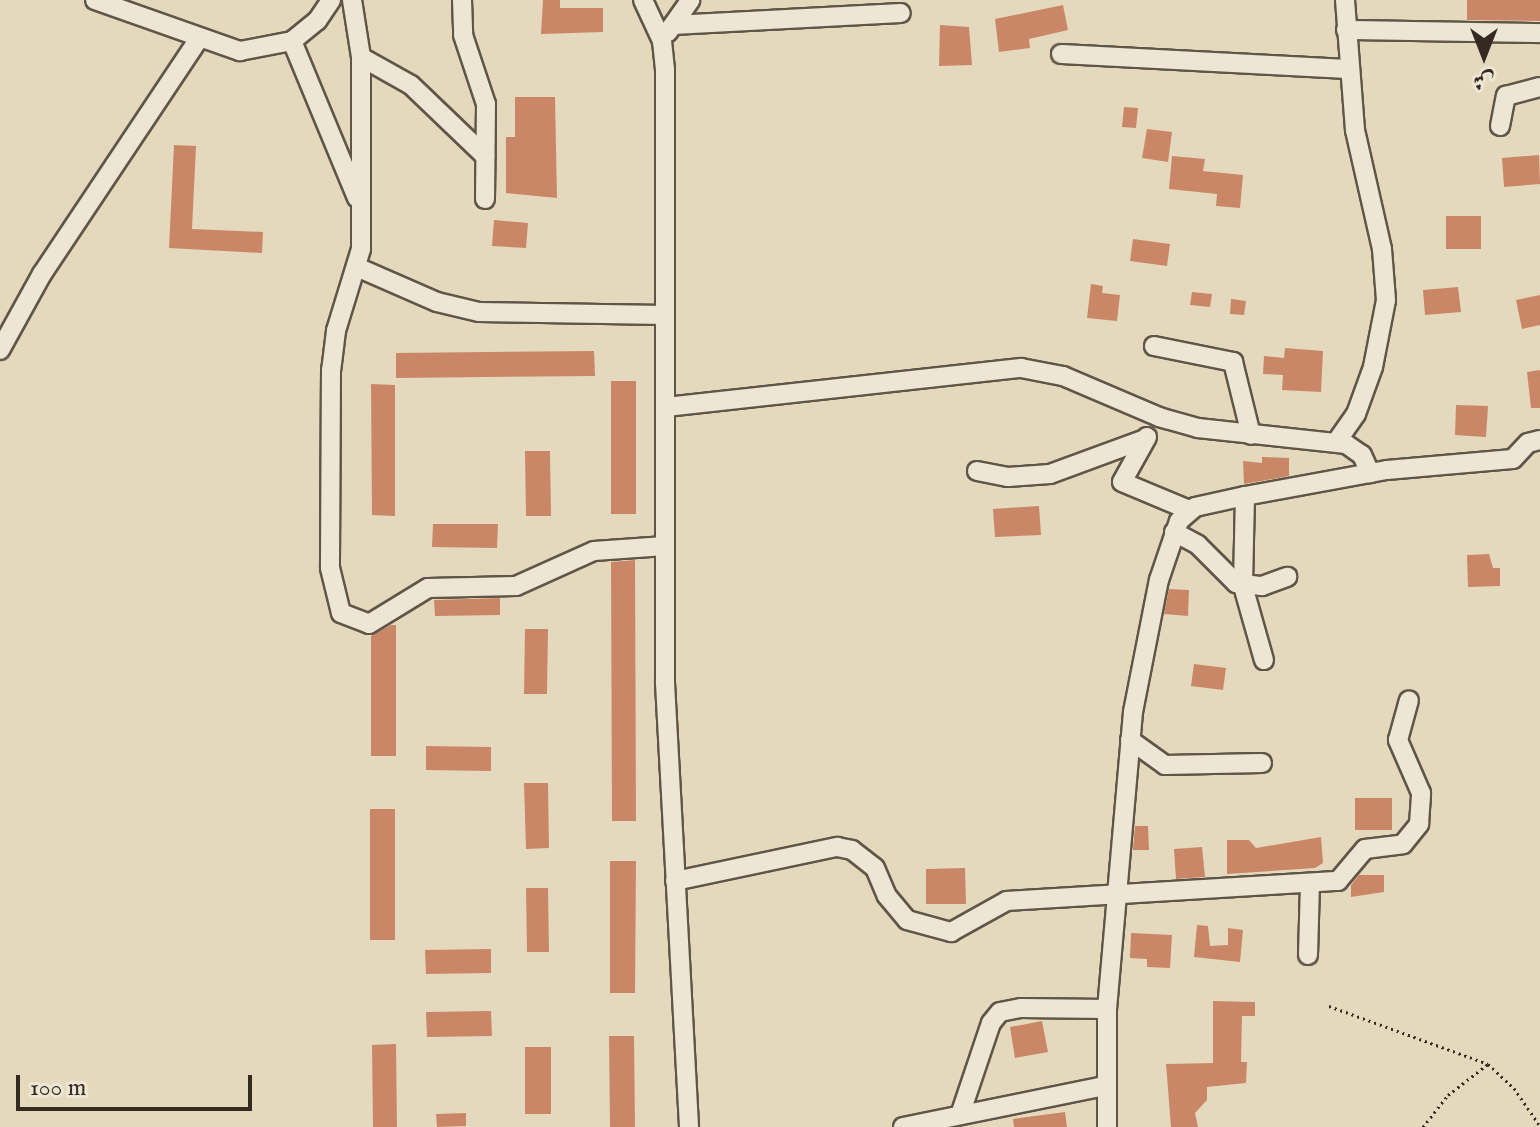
<!DOCTYPE html>
<meta charset="utf-8">
<style>
body{margin:0}
#map{position:relative;width:1540px;height:1127px;overflow:hidden;background:#e5d9bd;font-family:"IM FELL English",Amiri,serif}
div>[style]{position:absolute}
[style*='--x']{left:calc(var(--x)*1px);top:calc(var(--y)*1px);width:calc(var(--w)*1px);rotate:calc(var(--a)*1deg)}
.building>*{inset:0;background:#ca8768}
.path>*{height:3px;margin-top:-1.5px;transform-origin:0;background:repeating-linear-gradient(90deg,#342a21 0 2px,transparent 0 6px)}
.roads{filter:drop-shadow(2px 0 #605648) drop-shadow(-2px 0 #605648) drop-shadow(0 2px #605648) drop-shadow(0 -2px #605648)}
.street>*{height:18px;margin:-9px;padding:0 9px;transform-origin:9px;border-radius:9px;background:#eee6d4}
span{translate:-50% -50%;white-space:nowrap;text-align:center;line-height:1.15;-webkit-text-stroke:6px #eee6d4;paint-order:stroke}
.north{position:absolute;left:1444px;top:16px;width:80px;height:80px;-webkit-text-stroke:6px #eee6d4;paint-order:stroke;rotate:180deg;font-size:22px;font-weight:700;line-height:32px;text-align:center;color:#342a21}
.north::after{content:'';display:block;margin:auto;width:28px;height:36px;background:#342a21;clip-path:polygon(50% 0,100% 100%,50% 72%,0 100%)}
.scale{position:absolute;left:16px;top:1075px;width:236px;height:36px;box-sizing:border-box;border:4px solid #342a21;border-top:0;padding-left:10px;font-size:24px;line-height:28px;white-space:nowrap;color:#342a21;-webkit-text-stroke:6px #eee6d4;paint-order:stroke}
</style>
<div id="map">
<div class="building">
<i style="clip-path:polygon(543px 0,560px 0,560px 8px,603px 8px,603px 32px,541px 34px)"></i>
<i style="clip-path:polygon(1467px 0,1540px 0,1540px 21px,1467px 20px)"></i>
<i style="clip-path:polygon(1063px 5px,1068px 30px,1029px 39px,1030px 48px,999px 52px,995px 19px)"></i>
<i style="clip-path:polygon(940px 25px,969px 27px,972px 65px,939px 66px)"></i>
<i style="clip-path:polygon(515px 97px,555px 97px,557px 198px,506px 193px,506px 137px,515px 137px)"></i>
<i style="clip-path:polygon(1124px 107px,1138px 108px,1136px 128px,1122px 127px)"></i>
<i style="clip-path:polygon(1147px 129px,1172px 132px,1168px 162px,1142px 158px)"></i>
<i style="clip-path:polygon(174px 145px,196px 146px,192px 229px,263px 232px,262px 253px,169px 248px)"></i>
<i style="clip-path:polygon(1539px 155px,1540px 184px,1504px 187px,1502px 158px)"></i>
<i style="clip-path:polygon(1172px 156px,1205px 159px,1203px 171px,1243px 175px,1240px 208px,1216px 206px,1217px 194px,1169px 189px)"></i>
<i style="clip-path:polygon(1446px 216px,1481px 216px,1481px 249px,1446px 249px)"></i>
<i style="clip-path:polygon(494px 220px,528px 223px,526px 248px,492px 246px)"></i>
<i style="clip-path:polygon(1133px 239px,1170px 244px,1167px 266px,1130px 261px)"></i>
<i style="clip-path:polygon(1091px 284px,1103px 286px,1102px 293px,1120px 295px,1117px 321px,1087px 318px)"></i>
<i style="clip-path:polygon(1458px 287px,1461px 312px,1425px 315px,1423px 290px)"></i>
<i style="clip-path:polygon(1192px 292px,1212px 294px,1210px 307px,1190px 305px)"></i>
<i style="clip-path:polygon(1540px 295px,1540px 325px,1522px 329px,1516px 300px)"></i>
<i style="clip-path:polygon(1231px 299px,1246px 301px,1244px 315px,1230px 314px)"></i>
<i style="clip-path:polygon(1285px 348px,1323px 351px,1321px 392px,1282px 390px,1283px 375px,1263px 374px,1264px 356px,1284px 358px)"></i>
<i style="clip-path:polygon(594px 351px,595px 376px,396px 378px,396px 353px)"></i>
<i style="clip-path:polygon(1540px 370px,1540px 408px,1531px 408px,1527px 372px)"></i>
<i style="clip-path:polygon(611px 381px,636px 381px,636px 514px,611px 514px)"></i>
<i style="clip-path:polygon(371px 384px,395px 385px,395px 516px,372px 515px)"></i>
<i style="clip-path:polygon(1456px 405px,1488px 406px,1486px 437px,1455px 435px)"></i>
<i style="clip-path:polygon(525px 451px,550px 451px,551px 516px,526px 516px)"></i>
<i style="clip-path:polygon(1262px 457px,1289px 458px,1289px 476px,1244px 484px,1243px 461px,1262px 463px)"></i>
<i style="clip-path:polygon(1039px 506px,1041px 535px,995px 537px,993px 509px)"></i>
<i style="clip-path:polygon(433px 524px,498px 524px,497px 548px,432px 547px)"></i>
<i style="clip-path:polygon(1489px 554px,1493px 568px,1500px 568px,1500px 586px,1468px 587px,1467px 555px)"></i>
<i style="clip-path:polygon(635px 560px,636px 821px,612px 821px,611px 562px)"></i>
<i style="clip-path:polygon(1169px 589px,1189px 590px,1188px 616px,1164px 614px)"></i>
<i style="clip-path:polygon(500px 598px,500px 615px,435px 616px,434px 600px)"></i>
<i style="clip-path:polygon(391px 625px,396px 625px,396px 756px,371px 756px,371px 636px)"></i>
<i style="clip-path:polygon(525px 629px,548px 629px,547px 694px,524px 694px)"></i>
<i style="clip-path:polygon(1194px 664px,1226px 668px,1223px 690px,1191px 686px)"></i>
<i style="clip-path:polygon(426px 746px,491px 747px,491px 771px,426px 770px)"></i>
<i style="clip-path:polygon(524px 783px,548px 783px,549px 848px,526px 849px)"></i>
<i style="clip-path:polygon(1355px 798px,1392px 798px,1392px 830px,1355px 830px)"></i>
<i style="clip-path:polygon(370px 809px,395px 809px,395px 940px,370px 940px)"></i>
<i style="clip-path:polygon(1135px 826px,1148px 826px,1149px 850px,1133px 850px)"></i>
<i style="clip-path:polygon(1321px 837px,1323px 863px,1315px 868px,1227px 874px,1227px 840px,1249px 840px,1256px 848px)"></i>
<i style="clip-path:polygon(1202px 847px,1205px 877px,1176px 879px,1174px 849px)"></i>
<i style="clip-path:polygon(610px 861px,636px 861px,635px 993px,610px 993px)"></i>
<i style="clip-path:polygon(965px 868px,966px 904px,926px 904px,926px 869px)"></i>
<i style="clip-path:polygon(1359px 875px,1384px 875px,1384px 892px,1351px 897px,1351px 885px)"></i>
<i style="clip-path:polygon(526px 888px,548px 888px,549px 952px,527px 952px)"></i>
<i style="clip-path:polygon(1197px 925px,1208px 926px,1210px 946px,1228px 945px,1228px 928px,1243px 930px,1240px 962px,1194px 957px)"></i>
<i style="clip-path:polygon(1131px 933px,1172px 935px,1170px 968px,1147px 967px,1147px 959px,1130px 958px)"></i>
<i style="clip-path:polygon(491px 949px,491px 973px,426px 974px,425px 950px)"></i>
<i style="clip-path:polygon(1213px 1001px,1255px 1002px,1255px 1016px,1242px 1016px,1241px 1062px,1247px 1062px,1246px 1083px,1207px 1087px,1207px 1100px,1195px 1113px,1198px 1127px,1171px 1127px,1166px 1064px,1213px 1063px)"></i>
<i style="clip-path:polygon(491px 1011px,492px 1036px,427px 1037px,426px 1012px)"></i>
<i style="clip-path:polygon(1042px 1021px,1048px 1052px,1015px 1058px,1010px 1027px)"></i>
<i style="clip-path:polygon(609px 1036px,634px 1036px,635px 1127px,610px 1127px)"></i>
<i style="clip-path:polygon(396px 1044px,397px 1127px,373px 1127px,372px 1045px)"></i>
<i style="clip-path:polygon(525px 1047px,551px 1047px,551px 1114px,525px 1114px)"></i>
<i style="clip-path:polygon(1065px 1112px,1067px 1127px,1014px 1127px,1013px 1119px)"></i>
<i style="clip-path:polygon(466px 1113px,466px 1126px,437px 1127px,436px 1114px)"></i>
</div>
<div class="path">
<i style="--x:1329;--y:1006;--w:169;--a:20"></i>
<i style="--x:1488;--y:1064;--w:35;--a:43"></i>
<i style="--x:1514;--y:1088;--w:46;--a:55.6"></i>
<i style="--x:1423;--y:1127;--w:41;--a:-52"></i>
<i style="--x:1448;--y:1095;--w:51;--a:-37.8"></i>
</div>
<div class="roads">
<div class="street">
<i style="--x:95;--y:0;--w:154;--a:19.4"></i>
<i style="--x:240;--y:51;--w:53;--a:-10.9"></i>
<i style="--x:292;--y:41;--w:32;--a:-39"></i>
<i style="--x:317;--y:21;--w:25;--a:-56"></i>
<i style="--x:352;--y:0;--w:58;--a:81"></i>
<i style="--x:361;--y:57;--w:192;--a:90"></i>
<i style="--x:361;--y:249;--w:86;--a:107"></i>
<i style="--x:336;--y:331;--w:38;--a:97"></i>
<i style="--x:331;--y:369;--w:199;--a:90.3"></i>
<i style="--x:330;--y:568;--w:46;--a:76.3"></i>
<i style="--x:341;--y:613;--w:30;--a:21"></i>
<i style="--x:369;--y:624;--w:69;--a:-31.4"></i>
<i style="--x:428;--y:588;--w:88;--a:-1.3"></i>
<i style="--x:516;--y:586;--w:85;--a:-24.2"></i>
<i style="--x:594;--y:551;--w:71;--a:-4"></i>
<i style="--x:462;--y:0;--w:35;--a:88"></i>
<i style="--x:463;--y:35;--w:73;--a:71.6"></i>
<i style="--x:486;--y:104;--w:95;--a:90.6"></i>
<i style="--x:643;--y:0;--w:45;--a:65.1"></i>
<i style="--x:662;--y:41;--w:28;--a:84"></i>
<i style="--x:665;--y:69;--w:614;--a:90"></i>
<i style="--x:665;--y:683;--w:445;--a:86.9"></i>
<i style="--x:673;--y:25;--w:228;--a:-3"></i>
<i style="--x:1346;--y:30;--w:194;--a:0.9"></i>
<i style="--x:668;--y:32;--w:39;--a:-55"></i>
<i style="--x:292;--y:41;--w:170;--a:67.5"></i>
<i style="--x:1061;--y:54;--w:287;--a:3"></i>
<i style="--x:361;--y:57;--w:57;--a:29.2"></i>
<i style="--x:411;--y:85;--w:103;--a:43.8"></i>
<i style="--x:1500;--y:126;--w:31;--a:-79"></i>
<i style="--x:1506;--y:96;--w:35;--a:-15"></i>
<i style="--x:359;--y:268;--w:85;--a:23.6"></i>
<i style="--x:437;--y:302;--w:43;--a:13.4"></i>
<i style="--x:479;--y:312;--w:186;--a:0.9"></i>
<i style="--x:1154;--y:346;--w:81;--a:11.4"></i>
<i style="--x:1233;--y:362;--w:75;--a:76.1"></i>
<i style="--x:0;--y:350;--w:87;--a:-61.1"></i>
<i style="--x:42;--y:274;--w:281;--a:-56.3"></i>
<i style="--x:666;--y:407;--w:357;--a:-6.3"></i>
<i style="--x:1021;--y:368;--w:43;--a:10.8"></i>
<i style="--x:1063;--y:376;--w:104;--a:23.1"></i>
<i style="--x:1159;--y:417;--w:41;--a:15.8"></i>
<i style="--x:1198;--y:428;--w:149;--a:6.2"></i>
<i style="--x:1346;--y:444;--w:19;--a:35"></i>
<i style="--x:1362;--y:455;--w:20;--a:66"></i>
<i style="--x:1147;--y:437;--w:51;--a:119.1"></i>
<i style="--x:1122;--y:482;--w:73;--a:22.7"></i>
<i style="--x:1337;--y:441;--w:33;--a:-55"></i>
<i style="--x:1356;--y:414;--w:50;--a:-70.1"></i>
<i style="--x:1373;--y:367;--w:68;--a:-79"></i>
<i style="--x:1386;--y:300;--w:51;--a:-94.5"></i>
<i style="--x:1382;--y:249;--w:122;--a:-102.8"></i>
<i style="--x:1355;--y:130;--w:130;--a:-94.4"></i>
<i style="--x:977;--y:471;--w:32;--a:11"></i>
<i style="--x:1008;--y:477;--w:42;--a:-4.1"></i>
<i style="--x:1050;--y:474;--w:101;--a:-20.2"></i>
<i style="--x:1245;--y:496;--w:90;--a:91.3"></i>
<i style="--x:1243;--y:586;--w:77;--a:74.2"></i>
<i style="--x:1174;--y:532;--w:27;--a:28"></i>
<i style="--x:1198;--y:545;--w:54;--a:45"></i>
<i style="--x:1236;--y:583;--w:26;--a:7"></i>
<i style="--x:1262;--y:586;--w:27;--a:-20"></i>
<i style="--x:1130;--y:740;--w:43;--a:35.5"></i>
<i style="--x:1165;--y:765;--w:97;--a:-1.2"></i>
<i style="--x:675;--y:881;--w:166;--a:-11.9"></i>
<i style="--x:837;--y:847;--w:15;--a:11"></i>
<i style="--x:852;--y:850;--w:29;--a:38"></i>
<i style="--x:875;--y:868;--w:30;--a:67"></i>
<i style="--x:887;--y:896;--w:31;--a:50"></i>
<i style="--x:907;--y:920;--w:46;--a:15.3"></i>
<i style="--x:951;--y:932;--w:64;--a:-29"></i>
<i style="--x:1007;--y:901;--w:332;--a:-3.5"></i>
<i style="--x:1338;--y:881;--w:42;--a:-49.8"></i>
<i style="--x:1365;--y:849;--w:38;--a:-7"></i>
<i style="--x:1403;--y:844;--w:26;--a:-51"></i>
<i style="--x:1419;--y:824;--w:31;--a:-86"></i>
<i style="--x:1421;--y:793;--w:58;--a:-113.5"></i>
<i style="--x:1398;--y:740;--w:41;--a:-74.6"></i>
<i style="--x:1308;--y:955;--w:71;--a:-88.4"></i>
<i style="--x:960;--y:1115;--w:97;--a:-71.4"></i>
<i style="--x:991;--y:1023;--w:14;--a:-51"></i>
<i style="--x:1000;--y:1012;--w:21;--a:-11"></i>
<i style="--x:1021;--y:1008;--w:86;--a:0.7"></i>
<i style="--x:903;--y:1127;--w:205;--a:-11.5"></i>
<i style="--x:1107;--y:1127;--w:118;--a:-90"></i>
<i style="--x:1107;--y:1009;--w:298;--a:-85"></i>
<i style="--x:1133;--y:712;--w:135;--a:-78.9"></i>
<i style="--x:1159;--y:580;--w:62;--a:-71.3"></i>
<i style="--x:1179;--y:521;--w:21;--a:-41"></i>
<i style="--x:1195;--y:507;--w:51;--a:-12.4"></i>
<i style="--x:1245;--y:496;--w:144;--a:-10.4"></i>
<i style="--x:1387;--y:470;--w:126;--a:-5"></i>
<i style="--x:1513;--y:459;--w:22;--a:-47"></i>
<i style="--x:1528;--y:443;--w:12;--a:-14"></i>
</div>
</div>
<div class="north">ش</div>
<div class="scale">100 m</div>
</div>
